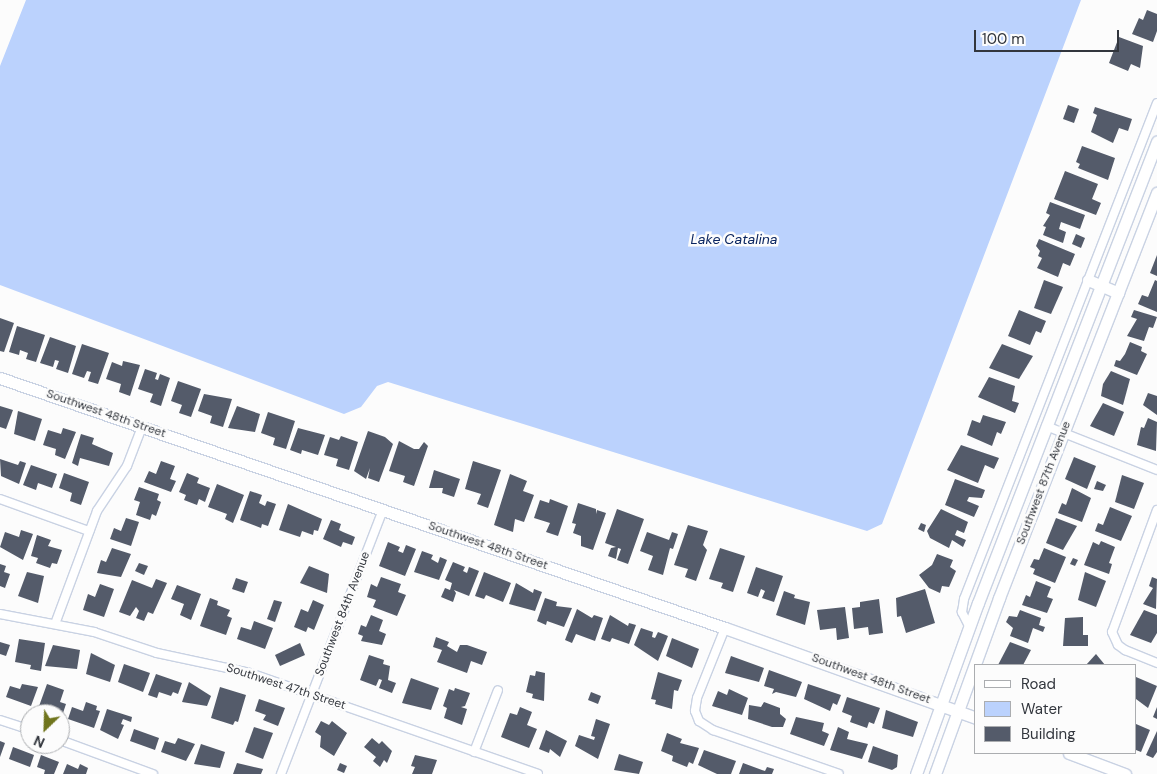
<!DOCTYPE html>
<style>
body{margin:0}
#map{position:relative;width:1157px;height:774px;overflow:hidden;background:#fcfcfc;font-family:"DM Sans",sans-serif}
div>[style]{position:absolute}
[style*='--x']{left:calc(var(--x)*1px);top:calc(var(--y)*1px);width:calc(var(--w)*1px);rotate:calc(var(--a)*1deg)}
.water>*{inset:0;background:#bbd2fd}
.building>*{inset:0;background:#545b6a}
.roads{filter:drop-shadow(1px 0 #c9d2e3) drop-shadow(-1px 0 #c9d2e3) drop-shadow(0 1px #c9d2e3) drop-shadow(0 -1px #c9d2e3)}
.street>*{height:8px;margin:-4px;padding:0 4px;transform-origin:4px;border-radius:4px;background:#fff}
.secondary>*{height:11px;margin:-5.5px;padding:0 5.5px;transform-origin:5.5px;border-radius:5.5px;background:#fff}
span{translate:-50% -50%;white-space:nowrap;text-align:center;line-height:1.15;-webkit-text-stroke:5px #fcfcfc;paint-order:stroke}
.street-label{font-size:12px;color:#32363d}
.water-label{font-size:14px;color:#0b2661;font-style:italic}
.legend{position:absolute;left:974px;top:664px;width:162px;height:90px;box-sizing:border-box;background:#fcfcfc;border:1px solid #abadb0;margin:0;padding:6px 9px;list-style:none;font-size:15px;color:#32363d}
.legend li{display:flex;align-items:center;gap:10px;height:25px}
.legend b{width:25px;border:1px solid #abadb0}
.north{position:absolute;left:20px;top:704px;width:50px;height:50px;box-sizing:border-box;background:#fcfcfc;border:1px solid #abadb0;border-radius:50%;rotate:204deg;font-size:14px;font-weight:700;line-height:20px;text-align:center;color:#32363d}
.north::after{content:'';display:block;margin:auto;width:18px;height:22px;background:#70751d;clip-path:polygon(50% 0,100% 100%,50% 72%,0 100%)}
.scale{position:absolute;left:974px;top:30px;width:145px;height:22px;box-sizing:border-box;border:2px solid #32363d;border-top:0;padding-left:6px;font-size:15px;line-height:18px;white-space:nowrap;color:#32363d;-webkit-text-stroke:4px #fcfcfc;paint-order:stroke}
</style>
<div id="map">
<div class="water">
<i style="clip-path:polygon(26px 0,1081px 0,882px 524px,867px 531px,388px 382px,377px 386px,361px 407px,344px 414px,0 285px,0 66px)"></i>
</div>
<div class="building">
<i style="clip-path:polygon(1147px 10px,1157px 14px,1157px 31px,1153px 42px,1132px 34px,1139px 18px,1143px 20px)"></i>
<i style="clip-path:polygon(1119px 37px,1143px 46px,1140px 68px,1131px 64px,1128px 71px,1109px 63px)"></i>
<i style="clip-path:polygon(1068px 105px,1079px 109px,1074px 123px,1063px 119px)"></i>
<i style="clip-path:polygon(1095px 107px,1132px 119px,1128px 131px,1119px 128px,1113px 143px,1091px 132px,1097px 115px,1093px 113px)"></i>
<i style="clip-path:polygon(1082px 146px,1115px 158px,1108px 180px,1078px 168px,1080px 164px,1076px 162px)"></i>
<i style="clip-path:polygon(1065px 171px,1098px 184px,1092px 199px,1101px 203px,1096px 215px,1054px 199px)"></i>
<i style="clip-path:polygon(1050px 202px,1085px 215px,1080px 229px,1061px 222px,1059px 229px,1066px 232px,1063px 243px,1043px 235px,1046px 227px,1043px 226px,1050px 215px,1046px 213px)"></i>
<i style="clip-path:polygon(1076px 234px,1085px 238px,1081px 248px,1072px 244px)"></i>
<i style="clip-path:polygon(1039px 239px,1075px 254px,1070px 266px,1063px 263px,1058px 277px,1037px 268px,1042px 258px,1038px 256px,1040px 251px,1036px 246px)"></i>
<i style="clip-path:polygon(1157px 255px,1157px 276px,1150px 273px)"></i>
<i style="clip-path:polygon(1044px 280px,1063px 287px,1051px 314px,1034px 308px)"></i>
<i style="clip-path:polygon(1155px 280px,1157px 281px,1157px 312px,1138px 304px,1142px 295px,1148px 297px)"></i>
<i style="clip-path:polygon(1019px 310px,1046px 321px,1041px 333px,1036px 331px,1030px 345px,1008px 336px)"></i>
<i style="clip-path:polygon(1134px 310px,1157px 317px,1153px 328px,1149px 327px,1144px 341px,1127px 336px,1137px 319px,1131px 317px)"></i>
<i style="clip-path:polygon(0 318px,14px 323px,4px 352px,0 351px)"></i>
<i style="clip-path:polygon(17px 326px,45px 335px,36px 362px,26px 359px,28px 353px,20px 350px,19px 355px,9px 352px)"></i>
<i style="clip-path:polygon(50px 337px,76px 346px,68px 373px,56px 369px,59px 361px,55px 360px,53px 367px,40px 363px)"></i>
<i style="clip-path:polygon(1130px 342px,1142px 347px,1141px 351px,1147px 354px,1137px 375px,1114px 366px,1116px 360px,1120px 361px,1125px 354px)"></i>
<i style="clip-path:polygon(82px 344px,109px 353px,98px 384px,88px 381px,91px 372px,87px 371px,84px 378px,72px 374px)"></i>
<i style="clip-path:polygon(1002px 344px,1033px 356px,1019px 379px,989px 368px)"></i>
<i style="clip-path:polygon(123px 361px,140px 365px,130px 396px,119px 392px,121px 384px,106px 379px,112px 362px,122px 366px)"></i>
<i style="clip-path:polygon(145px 369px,157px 373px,155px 379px,158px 380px,160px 374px,170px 378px,161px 406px,150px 402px,153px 394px,138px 389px)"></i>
<i style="clip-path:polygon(1111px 371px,1130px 379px,1123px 405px,1101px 396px,1103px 384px)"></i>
<i style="clip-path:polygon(989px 377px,1015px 386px,1012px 401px,1019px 403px,1015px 413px,978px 397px)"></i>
<i style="clip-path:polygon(178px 381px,201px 389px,191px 417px,179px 413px,182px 405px,171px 401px)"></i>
<i style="clip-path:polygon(1148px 393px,1157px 396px,1157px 415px,1143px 405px)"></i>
<i style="clip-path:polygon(204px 394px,232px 399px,223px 427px,210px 423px,212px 416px,198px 411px)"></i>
<i style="clip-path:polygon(1103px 403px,1124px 412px,1114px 436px,1090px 426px)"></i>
<i style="clip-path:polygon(0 406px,13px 410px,6px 429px,0 427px)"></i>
<i style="clip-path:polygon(237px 406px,260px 414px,255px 432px,228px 428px)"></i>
<i style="clip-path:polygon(18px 411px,42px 419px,35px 441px,14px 434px)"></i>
<i style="clip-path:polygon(268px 412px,295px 421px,286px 449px,273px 445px,275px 438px,261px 433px)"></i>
<i style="clip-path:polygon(983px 415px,1006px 422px,1001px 434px,997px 432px,992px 446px,967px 435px,972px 420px,980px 423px)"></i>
<i style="clip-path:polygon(1148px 418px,1157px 422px,1156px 451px,1137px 445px,1141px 427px,1144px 428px)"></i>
<i style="clip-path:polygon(63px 428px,76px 432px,65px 459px,55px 455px,56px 449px,43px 445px,48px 430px,61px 434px)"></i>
<i style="clip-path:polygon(298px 428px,325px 435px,318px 455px,302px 450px,301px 454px,290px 450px)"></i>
<i style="clip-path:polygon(368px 431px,385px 437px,393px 444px,379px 482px,368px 478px,370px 468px,366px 479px,354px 471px)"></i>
<i style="clip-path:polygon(81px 434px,94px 438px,92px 444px,113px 453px,109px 466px,80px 458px,78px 466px,72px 463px)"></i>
<i style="clip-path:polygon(341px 436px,358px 442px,349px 470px,336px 466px,338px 459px,324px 455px,330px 437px,339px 440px)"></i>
<i style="clip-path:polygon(399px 441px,414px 449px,419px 449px,424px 442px,428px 446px,414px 486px,403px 482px,405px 476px,389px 471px)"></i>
<i style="clip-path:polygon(961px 445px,999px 458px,994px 469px,985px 465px,978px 483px,947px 470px)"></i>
<i style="clip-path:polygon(1074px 457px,1096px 466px,1087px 489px,1065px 479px)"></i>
<i style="clip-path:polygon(0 459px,18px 465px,20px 461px,26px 463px,19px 484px,1px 476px)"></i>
<i style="clip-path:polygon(161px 461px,175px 466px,170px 479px,176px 481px,171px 492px,144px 482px,149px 471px,156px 474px)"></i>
<i style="clip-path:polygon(473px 461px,501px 470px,488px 508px,477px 504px,481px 494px,465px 489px)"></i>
<i style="clip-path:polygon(31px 465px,57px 474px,52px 488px,38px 483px,36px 490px,23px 485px)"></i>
<i style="clip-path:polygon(434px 470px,460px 479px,454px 497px,442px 493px,443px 488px,429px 488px)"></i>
<i style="clip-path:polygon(64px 473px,89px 482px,81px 505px,70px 501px,72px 493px,59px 488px)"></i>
<i style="clip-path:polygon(187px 473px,199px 478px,197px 483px,210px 488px,205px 502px,199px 499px,197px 505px,184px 500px,186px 495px,179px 492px)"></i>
<i style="clip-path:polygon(510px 474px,527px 481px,523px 491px,534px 495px,524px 522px,515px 519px,513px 532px,494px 525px)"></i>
<i style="clip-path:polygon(1122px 475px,1144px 483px,1134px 509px,1115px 502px)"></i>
<i style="clip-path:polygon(955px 479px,985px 490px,982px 498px,969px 497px,967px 501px,979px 506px,974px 517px,945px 505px)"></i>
<i style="clip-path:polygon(1097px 481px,1106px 485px,1103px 491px,1094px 489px)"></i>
<i style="clip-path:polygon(217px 484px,244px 495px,233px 523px,225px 519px,227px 514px,208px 507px)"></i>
<i style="clip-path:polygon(139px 487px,159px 494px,157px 500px,161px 502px,156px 516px,152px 514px,150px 520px,136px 515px,140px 502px,134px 500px)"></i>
<i style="clip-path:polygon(1072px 488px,1091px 498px,1082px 522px,1058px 513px,1062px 503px,1066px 505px)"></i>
<i style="clip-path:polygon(250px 491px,262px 495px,259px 503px,265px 506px,267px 501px,276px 504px,268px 526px,262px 524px,261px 528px,240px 520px)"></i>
<i style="clip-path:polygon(550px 499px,568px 506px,558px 536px,546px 532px,550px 523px,534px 518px,540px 500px,549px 503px)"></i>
<i style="clip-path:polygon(578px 503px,596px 509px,596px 514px,597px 510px,606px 513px,593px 550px,581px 546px,581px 536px,573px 533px,576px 524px,572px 523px)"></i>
<i style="clip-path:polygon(288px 504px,322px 519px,318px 531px,314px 530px,313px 535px,302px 531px,300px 537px,279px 530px)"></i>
<i style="clip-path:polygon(1110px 507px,1132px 516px,1121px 541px,1095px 531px,1098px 523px,1103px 525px)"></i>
<i style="clip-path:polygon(617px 509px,644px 519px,628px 564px,617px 560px,621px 549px,618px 548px,616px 559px,608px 556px,611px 548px,616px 547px,605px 543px)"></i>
<i style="clip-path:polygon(941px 509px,968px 522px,964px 533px,957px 530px,955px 535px,966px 540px,963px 547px,952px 540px,949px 548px,930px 538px,927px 531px)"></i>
<i style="clip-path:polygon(126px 518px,139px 522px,131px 546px,110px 539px,114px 528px,121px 531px)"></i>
<i style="clip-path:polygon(1056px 518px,1077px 526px,1063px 550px,1046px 543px)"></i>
<i style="clip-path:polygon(331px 520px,341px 524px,339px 530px,343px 532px,355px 537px,352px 545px,343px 542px,341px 547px,323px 539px)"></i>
<i style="clip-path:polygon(921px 523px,926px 525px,924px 532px,918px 529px)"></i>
<i style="clip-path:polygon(688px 525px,708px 531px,703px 545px,707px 550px,696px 581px,685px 577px,688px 569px,674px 565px)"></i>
<i style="clip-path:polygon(21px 530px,33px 534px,23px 560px,0 547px,5px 532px,19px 537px)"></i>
<i style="clip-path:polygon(647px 532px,669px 540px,672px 532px,678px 534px,673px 549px,670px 548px,663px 575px,648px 570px,653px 556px,640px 551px)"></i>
<i style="clip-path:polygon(37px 535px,51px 540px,48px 546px,62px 550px,57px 564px,52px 563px,50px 568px,36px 563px,38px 558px,31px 556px)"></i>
<i style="clip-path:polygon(1101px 541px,1115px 547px,1109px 563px,1112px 564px,1109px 574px,1084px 565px,1093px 542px,1099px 545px)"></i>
<i style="clip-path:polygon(388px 542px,400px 547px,398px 551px,403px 553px,406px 545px,416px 549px,405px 576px,379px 566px)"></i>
<i style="clip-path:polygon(112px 548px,131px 554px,121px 577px,97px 573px,101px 560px,106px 562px)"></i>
<i style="clip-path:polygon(720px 548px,745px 556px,733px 592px,721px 588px,723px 583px,709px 579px)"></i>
<i style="clip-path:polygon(1044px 548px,1066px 557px,1055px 583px,1033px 574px,1035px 569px,1030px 567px,1034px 559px,1039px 560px)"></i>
<i style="clip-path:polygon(422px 551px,433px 555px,431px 559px,438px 563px,440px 557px,447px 560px,439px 580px,414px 572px)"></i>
<i style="clip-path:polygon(937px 554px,953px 560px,950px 567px,956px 571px,949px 587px,942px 586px,940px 593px,929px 588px,919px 575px,932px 565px)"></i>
<i style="clip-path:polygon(1073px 558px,1078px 560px,1075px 566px,1070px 564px)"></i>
<i style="clip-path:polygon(453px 562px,465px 567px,463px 571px,467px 573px,469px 567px,479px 571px,469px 596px,454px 590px,456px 593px,453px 602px,441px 597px,445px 588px,450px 590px,452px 583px,445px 580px)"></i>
<i style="clip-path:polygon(139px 563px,148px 566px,144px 575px,135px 571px)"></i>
<i style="clip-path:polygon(0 564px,6px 566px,4px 572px,10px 574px,5px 588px,0 586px)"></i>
<i style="clip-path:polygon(309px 566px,329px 574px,327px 593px,300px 583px)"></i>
<i style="clip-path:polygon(756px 567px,783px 576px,774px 602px,762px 598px,765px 591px,761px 589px,758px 597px,747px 593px)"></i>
<i style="clip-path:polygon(27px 572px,44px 576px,38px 603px,18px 596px)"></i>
<i style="clip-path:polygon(484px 572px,511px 583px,503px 602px,486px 595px,484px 599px,475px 596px)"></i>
<i style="clip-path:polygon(1085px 572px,1106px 581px,1096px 607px,1078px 600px)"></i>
<i style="clip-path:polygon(381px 577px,401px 584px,398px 592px,406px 595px,397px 616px,373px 607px,376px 600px,367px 597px,371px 584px,377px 587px)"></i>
<i style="clip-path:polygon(1152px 577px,1157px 579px,1156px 609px,1143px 604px,1153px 588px,1149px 586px)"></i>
<i style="clip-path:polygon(236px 578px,248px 582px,244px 593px,232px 589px)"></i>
<i style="clip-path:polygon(156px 579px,167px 583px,153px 614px,148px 612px,144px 621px,136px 618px,139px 611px,136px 607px,130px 616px,119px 612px,132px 580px,152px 588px)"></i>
<i style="clip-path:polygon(1036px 581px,1051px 587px,1047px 597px,1053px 599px,1047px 613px,1022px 605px,1026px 595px,1030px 597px)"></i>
<i style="clip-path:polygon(516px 583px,533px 593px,534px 589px,542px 592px,535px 611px,509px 604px)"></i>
<i style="clip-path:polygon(100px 584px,114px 589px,104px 617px,83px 610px,88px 594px,95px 597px)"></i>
<i style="clip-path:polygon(177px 585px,201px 594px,191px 620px,180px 615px,184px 604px,171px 599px)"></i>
<i style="clip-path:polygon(925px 589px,935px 623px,906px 633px,901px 616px,897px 617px,896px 598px)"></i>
<i style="clip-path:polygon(784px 591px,795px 595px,794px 598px,810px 602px,805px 625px,776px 615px)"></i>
<i style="clip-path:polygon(210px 598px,218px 601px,217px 605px,230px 610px,227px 616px,232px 618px,226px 635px,200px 626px)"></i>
<i style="clip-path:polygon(545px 598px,557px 602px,556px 606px,572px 608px,564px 627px,547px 621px,546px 625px,537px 621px)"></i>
<i style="clip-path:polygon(879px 599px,883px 633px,869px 635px,868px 627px,854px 629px,852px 608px,860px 607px,860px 602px)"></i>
<i style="clip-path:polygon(274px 600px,282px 602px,275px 622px,267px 619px)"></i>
<i style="clip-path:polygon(313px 600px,324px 605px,314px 630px,308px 627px,306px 632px,294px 627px,301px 609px,308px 612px)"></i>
<i style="clip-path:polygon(845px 607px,849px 638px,837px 640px,836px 628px,820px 630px,817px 610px)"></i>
<i style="clip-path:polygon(577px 609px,592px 618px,594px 615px,603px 618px,595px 641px,576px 634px,572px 643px,565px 640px)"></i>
<i style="clip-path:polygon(1020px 610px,1041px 618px,1039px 625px,1045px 627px,1043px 632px,1033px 628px,1028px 643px,1010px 636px,1013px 628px,1006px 622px,1009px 616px,1017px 617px)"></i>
<i style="clip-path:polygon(1144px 610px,1157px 615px,1157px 633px,1151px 643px,1130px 635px)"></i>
<i style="clip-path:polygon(371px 615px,383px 620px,379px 631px,386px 634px,382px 645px,361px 641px,363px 636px,358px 634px,361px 625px,366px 627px)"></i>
<i style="clip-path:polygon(610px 615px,628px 626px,629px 623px,636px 625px,629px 644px,612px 638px,610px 642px,601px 639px)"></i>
<i style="clip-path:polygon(1083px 617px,1083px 635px,1088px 635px,1088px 646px,1063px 646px,1065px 618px)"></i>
<i style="clip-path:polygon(254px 621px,273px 628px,265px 649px,237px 639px,241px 627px,251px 630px)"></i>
<i style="clip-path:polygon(641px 628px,653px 632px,652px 637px,655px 638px,658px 632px,668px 636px,658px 661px,634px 645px)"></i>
<i style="clip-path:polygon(436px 637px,449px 642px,447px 646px,457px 652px,460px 645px,467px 645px,487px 652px,482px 665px,471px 661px,467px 673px,437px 662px,442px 650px,433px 647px)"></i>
<i style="clip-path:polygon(672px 638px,699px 649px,692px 668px,666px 656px)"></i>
<i style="clip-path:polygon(19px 639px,45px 643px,41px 671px,30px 669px,31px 665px,15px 662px)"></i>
<i style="clip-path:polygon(0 642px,10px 645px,6px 656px,0 654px)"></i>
<i style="clip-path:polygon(1010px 642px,1031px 650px,1023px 665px,998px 665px)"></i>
<i style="clip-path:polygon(300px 643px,305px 655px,280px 666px,275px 655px)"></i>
<i style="clip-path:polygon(53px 645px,80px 650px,77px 669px,45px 666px)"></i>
<i style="clip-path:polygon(91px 653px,115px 665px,110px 682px,86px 674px)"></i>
<i style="clip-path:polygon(1096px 654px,1105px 665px,1086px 665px)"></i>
<i style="clip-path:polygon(369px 655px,384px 660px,383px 664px,390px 666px,388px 680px,396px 683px,392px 693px,379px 688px,382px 680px,379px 679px,376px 686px,360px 680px)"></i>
<i style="clip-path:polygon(731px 656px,764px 668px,759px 682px,725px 673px)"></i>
<i style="clip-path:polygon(124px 664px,150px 673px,143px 692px,118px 682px)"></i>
<i style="clip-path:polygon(769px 670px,802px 682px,796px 697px,776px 692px,772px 694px,774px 689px,764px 686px)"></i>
<i style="clip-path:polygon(536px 671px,545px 673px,544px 701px,532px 698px,533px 694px,526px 692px,530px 675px,535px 676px)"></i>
<i style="clip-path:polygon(658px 672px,682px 680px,678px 691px,674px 690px,672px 709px,655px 704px,656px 700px,651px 699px)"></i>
<i style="clip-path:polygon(156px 674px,182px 683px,178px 694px,173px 692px,171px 696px,159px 692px,157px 698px,148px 695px)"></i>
<i style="clip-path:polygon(1136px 677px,1157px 686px,1148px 708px,1136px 699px)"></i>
<i style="clip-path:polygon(411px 678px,439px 688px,431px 710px,402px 703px)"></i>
<i style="clip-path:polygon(189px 682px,211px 696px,207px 706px,182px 702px)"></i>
<i style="clip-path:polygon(22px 684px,38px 687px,31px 706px,6px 697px,10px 686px,20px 689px)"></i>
<i style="clip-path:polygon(47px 684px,64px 690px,60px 702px,66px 704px,62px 716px,38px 709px)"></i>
<i style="clip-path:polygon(808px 684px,841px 695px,837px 705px,833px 703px,830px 711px,804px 699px)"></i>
<i style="clip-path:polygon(220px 687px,246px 695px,238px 722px,235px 721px,233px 725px,211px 718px)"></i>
<i style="clip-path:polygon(455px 688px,470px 693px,465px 706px,461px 707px,467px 709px,462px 725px,444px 718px,447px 708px,443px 706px,449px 689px,454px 691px)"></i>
<i style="clip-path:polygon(729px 689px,748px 698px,742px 715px,712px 706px,718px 691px,727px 695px)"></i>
<i style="clip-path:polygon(591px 692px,601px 696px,598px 704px,588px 700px)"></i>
<i style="clip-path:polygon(847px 697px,880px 708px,874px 724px,869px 722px,867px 728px,850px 722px,852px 716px,842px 712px)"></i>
<i style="clip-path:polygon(259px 699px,285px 708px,278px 726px,263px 720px,266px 715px,255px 711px)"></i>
<i style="clip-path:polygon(86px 702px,97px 706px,96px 710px,100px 711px,94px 728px,68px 719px,72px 707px,83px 711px)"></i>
<i style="clip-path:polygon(764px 702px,780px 708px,780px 714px,786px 719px,783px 727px,772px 727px,748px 719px,749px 705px,761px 707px)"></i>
<i style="clip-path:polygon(520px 707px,532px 712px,527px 725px,537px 729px,529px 748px,501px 737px,510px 713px,517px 715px)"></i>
<i style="clip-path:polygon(1157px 707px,1157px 719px,1153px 717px)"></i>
<i style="clip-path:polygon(107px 709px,132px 717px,131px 722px,123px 719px,121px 724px,124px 725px,118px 739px,100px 730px)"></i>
<i style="clip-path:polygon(886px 710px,918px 722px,913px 737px,882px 728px)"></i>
<i style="clip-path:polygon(796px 717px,824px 723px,822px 731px,829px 734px,824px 746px,790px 734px)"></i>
<i style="clip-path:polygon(596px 719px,610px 724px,598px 759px,575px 746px,579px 735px,594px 740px,595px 737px,591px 736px)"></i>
<i style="clip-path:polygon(321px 721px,329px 725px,332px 721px,347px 733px,334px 756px,320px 747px,321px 736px,315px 732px)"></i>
<i style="clip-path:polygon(1136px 724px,1150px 730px,1141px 752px,1136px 750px)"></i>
<i style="clip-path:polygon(254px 727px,273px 733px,263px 759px,245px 752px)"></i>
<i style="clip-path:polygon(838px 727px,849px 732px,847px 739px,868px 744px,862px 759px,830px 750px)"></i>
<i style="clip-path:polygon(134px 729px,159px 738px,155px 750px,130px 741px)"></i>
<i style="clip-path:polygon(546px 730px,567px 741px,560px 757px,550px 749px,549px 753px,539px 749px)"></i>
<i style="clip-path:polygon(1157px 731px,1157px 752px,1153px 758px,1146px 755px)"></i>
<i style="clip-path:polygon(667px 733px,682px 739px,680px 743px,699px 748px,693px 764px,689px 762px,687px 767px,672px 761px,673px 756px,661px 751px)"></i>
<i style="clip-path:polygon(178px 738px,195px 744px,186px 761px,161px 752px,165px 741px,175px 744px)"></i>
<i style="clip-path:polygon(372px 738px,379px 744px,382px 741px,392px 751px,387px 763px,384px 760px,380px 767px,373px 761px,376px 757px,364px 747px)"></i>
<i style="clip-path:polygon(0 741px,5px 743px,0 757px)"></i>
<i style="clip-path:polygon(201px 744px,225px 752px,220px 768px,194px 764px)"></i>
<i style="clip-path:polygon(873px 746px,898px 755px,897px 767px,892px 770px,868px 762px)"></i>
<i style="clip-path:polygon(13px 747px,34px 755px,30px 767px,9px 759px)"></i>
<i style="clip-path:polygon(704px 750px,736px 761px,731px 774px,717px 774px,698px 765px)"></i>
<i style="clip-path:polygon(619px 754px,643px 762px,639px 774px,614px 770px)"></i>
<i style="clip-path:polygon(41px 755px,59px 762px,54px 774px,44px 774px,45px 770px,37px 767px)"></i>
<i style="clip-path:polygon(415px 755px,437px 760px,432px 774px,412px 774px,415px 767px,411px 766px)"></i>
<i style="clip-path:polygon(237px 763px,263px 769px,261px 774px,233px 774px)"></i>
<i style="clip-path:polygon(340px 763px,347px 766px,344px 773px,337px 770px)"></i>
<i style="clip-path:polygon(743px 763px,765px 771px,767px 767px,774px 769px,772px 774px,739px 774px)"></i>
<i style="clip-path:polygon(67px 764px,78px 769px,80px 764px,88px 768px,86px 774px,63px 774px)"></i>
</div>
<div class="roads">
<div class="street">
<i style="--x:1046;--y:426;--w:119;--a:21.6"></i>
<i style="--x:0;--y:499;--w:95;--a:19.8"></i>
<i style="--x:1157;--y:510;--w:130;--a:110.2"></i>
<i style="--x:1112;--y:632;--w:14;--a:65"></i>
<i style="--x:1118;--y:645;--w:9;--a:36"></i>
<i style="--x:1125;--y:650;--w:35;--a:22"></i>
<i style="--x:0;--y:614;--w:96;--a:10.8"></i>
<i style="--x:94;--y:632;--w:66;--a:18.4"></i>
<i style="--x:157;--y:653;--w:95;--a:12.1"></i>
<i style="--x:250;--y:673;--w:305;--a:19.3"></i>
<i style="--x:55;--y:624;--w:121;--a:-69.6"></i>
<i style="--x:97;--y:511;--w:54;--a:-56.3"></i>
<i style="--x:127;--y:466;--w:42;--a:-69"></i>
<i style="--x:969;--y:626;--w:16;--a:-117"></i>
<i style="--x:962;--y:612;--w:13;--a:-81"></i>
<i style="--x:964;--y:599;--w:532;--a:-68.74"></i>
<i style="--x:725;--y:628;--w:75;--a:111.8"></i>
<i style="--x:697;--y:698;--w:13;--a:99"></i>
<i style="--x:695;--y:711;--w:11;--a:68"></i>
<i style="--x:699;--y:721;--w:17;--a:33"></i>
<i style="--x:713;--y:730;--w:133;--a:19.2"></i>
<i style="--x:0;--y:720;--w:32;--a:18"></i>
<i style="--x:60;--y:740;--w:99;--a:20.1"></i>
<i style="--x:474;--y:752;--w:66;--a:-68.8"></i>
<i style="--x:281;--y:774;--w:283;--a:-68.9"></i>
</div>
<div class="secondary">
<i style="--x:1088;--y:280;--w:33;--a:23"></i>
<i style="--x:0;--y:378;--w:767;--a:19.03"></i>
<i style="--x:725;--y:628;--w:267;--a:19.7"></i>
<i style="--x:1069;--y:753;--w:60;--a:20.6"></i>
<i style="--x:916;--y:774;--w:182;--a:-70.1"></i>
<i style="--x:978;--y:603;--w:495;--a:-68.8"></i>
<i style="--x:935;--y:774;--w:187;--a:-70"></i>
<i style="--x:999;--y:598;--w:435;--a:-68.7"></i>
</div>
</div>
<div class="street-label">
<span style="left:106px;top:414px;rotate:19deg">Southwest 48th Street</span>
<span style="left:1044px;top:483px;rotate:-69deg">Southwest 87th Avenue</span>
<span style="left:488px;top:546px;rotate:19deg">Southwest 48th Street</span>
<span style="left:343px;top:614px;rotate:-69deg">Southwest 84th Avenue</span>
<span style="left:871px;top:679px;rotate:20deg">Southwest 48th Street</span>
<span style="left:286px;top:687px;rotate:18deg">Southwest 47th Street</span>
</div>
<div class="water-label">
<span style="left:734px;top:239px">Lake Catalina</span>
</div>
<ul class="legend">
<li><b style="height:6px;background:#fff"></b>Road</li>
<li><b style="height:14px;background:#bbd2fd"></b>Water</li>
<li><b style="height:14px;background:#545b6a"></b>Building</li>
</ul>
<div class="north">N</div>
<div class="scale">100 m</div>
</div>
